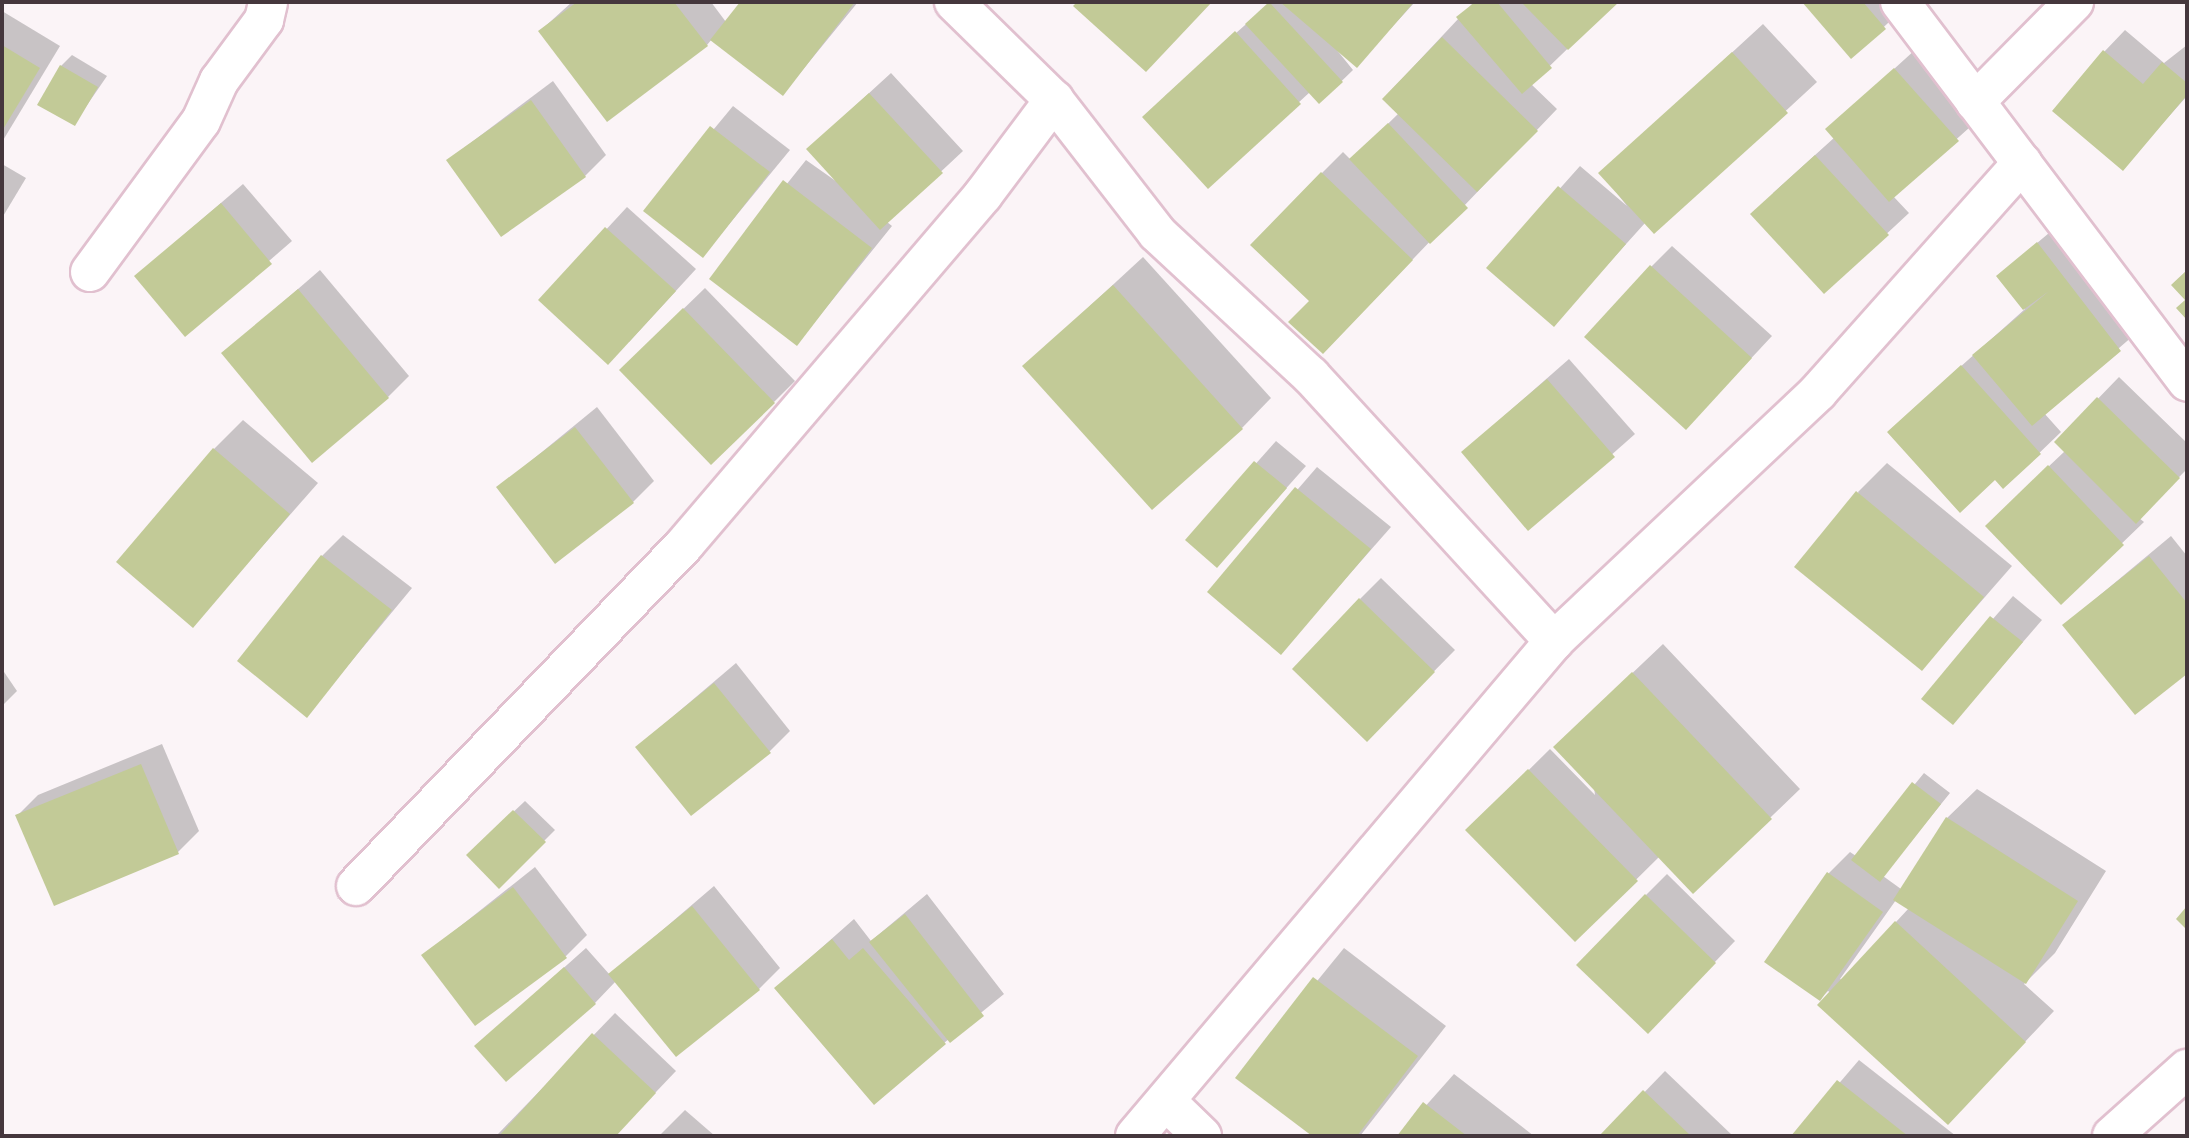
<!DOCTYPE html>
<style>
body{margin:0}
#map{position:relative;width:2189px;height:1138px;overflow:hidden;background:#fbf4f7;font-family:"Work Sans",sans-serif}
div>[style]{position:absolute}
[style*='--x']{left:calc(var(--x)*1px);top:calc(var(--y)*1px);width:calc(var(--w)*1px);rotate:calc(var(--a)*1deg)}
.shadow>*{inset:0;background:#0003}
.building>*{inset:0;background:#c2ca97}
.roads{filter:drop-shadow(2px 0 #e1c0cf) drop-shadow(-2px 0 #e1c0cf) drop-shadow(0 2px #e1c0cf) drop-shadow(0 -2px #e1c0cf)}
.minor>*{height:38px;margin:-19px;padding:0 19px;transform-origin:19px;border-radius:19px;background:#fff}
span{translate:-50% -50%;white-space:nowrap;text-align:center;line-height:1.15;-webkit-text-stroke:6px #fff;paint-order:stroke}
.frame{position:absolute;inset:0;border:4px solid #45373d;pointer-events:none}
</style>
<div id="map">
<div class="shadow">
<i style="clip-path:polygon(572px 2px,711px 2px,726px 22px,742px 2px,858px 2px,783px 94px,712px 39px,707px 45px,540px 31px)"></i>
<i style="clip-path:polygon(1080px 2px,1211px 2px,1175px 40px,1076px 6px)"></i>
<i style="clip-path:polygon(1271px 2px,1415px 2px,1357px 65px,1332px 44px,1353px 70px,1320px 102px,1310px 92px,1208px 186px,1165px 96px)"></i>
<i style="clip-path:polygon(1474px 2px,1616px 2px,1531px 84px,1557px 109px,1344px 331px,1312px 301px,1322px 173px,1343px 152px,1351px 160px,1399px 113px,1384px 98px)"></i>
<i style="clip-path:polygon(1805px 2px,1902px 2px,1906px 6px,1852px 57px)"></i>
<i style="clip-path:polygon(2px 11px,60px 46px,2px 142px)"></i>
<i style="clip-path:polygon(1763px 24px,1817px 82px,1654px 232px,1645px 223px,1554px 324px,1489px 268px,1580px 166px,1627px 206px,1601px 173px)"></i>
<i style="clip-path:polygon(2125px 30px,2164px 63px,2187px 45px,2187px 96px,2123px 168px,2104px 52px)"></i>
<i style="clip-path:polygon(1916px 49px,1979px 119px,1893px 196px,1909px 213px,1824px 292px,1773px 193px,1835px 137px,1828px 129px)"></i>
<i style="clip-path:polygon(72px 55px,107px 76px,74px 124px,61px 66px)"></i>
<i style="clip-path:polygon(891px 73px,963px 151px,887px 222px,892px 226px,797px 344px,711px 279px,806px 160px,840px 184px,808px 149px)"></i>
<i style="clip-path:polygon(553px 81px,606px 155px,585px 176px,448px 160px)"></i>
<i style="clip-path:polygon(733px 106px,790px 150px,703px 256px,646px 211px)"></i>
<i style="clip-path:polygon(2px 164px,26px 178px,2px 218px)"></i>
<i style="clip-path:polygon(243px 184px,292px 241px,185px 334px,136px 276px)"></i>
<i style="clip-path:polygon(627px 207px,696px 269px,629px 342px,541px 300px)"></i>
<i style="clip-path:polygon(2049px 233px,2141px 329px,2044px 413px,2061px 432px,2004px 487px,1911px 411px,2025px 309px,1998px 276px)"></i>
<i style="clip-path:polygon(1672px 246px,1772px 336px,1686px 428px,1651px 267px)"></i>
<i style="clip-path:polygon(1143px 257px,1271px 398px,1242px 428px,1025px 366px)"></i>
<i style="clip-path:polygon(320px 270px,409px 376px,388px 397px,224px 353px)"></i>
<i style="clip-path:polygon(705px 288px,795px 381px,774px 402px,642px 349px)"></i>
<i style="clip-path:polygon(1569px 359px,1635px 434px,1529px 528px,1463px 452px)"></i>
<i style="clip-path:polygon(2119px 377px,2187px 443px,2187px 469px,2139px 518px,2144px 522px,2061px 602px,2008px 505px,2065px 451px,2056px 442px)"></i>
<i style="clip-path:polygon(597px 407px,654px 481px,633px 502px,499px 487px)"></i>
<i style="clip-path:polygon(243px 420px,318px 483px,193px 625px,214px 449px)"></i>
<i style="clip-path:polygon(1276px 441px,1306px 466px,1217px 566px,1188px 540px)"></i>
<i style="clip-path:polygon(1887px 463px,2012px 566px,1922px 669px,1858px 492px)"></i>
<i style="clip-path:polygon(1317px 467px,1391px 527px,1281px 652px,1209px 592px)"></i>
<i style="clip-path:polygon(343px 535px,412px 588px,307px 715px,322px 556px)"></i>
<i style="clip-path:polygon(2171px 536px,2187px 556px,2187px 672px,2135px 713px,2064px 625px)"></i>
<i style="clip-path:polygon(1381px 578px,1455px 650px,1388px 718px,1360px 599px)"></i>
<i style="clip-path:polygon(2013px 596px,2042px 620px,1953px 723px,1923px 699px)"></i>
<i style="clip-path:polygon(1663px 644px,1800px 789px,1693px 892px,1659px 857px,1575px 940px,1468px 830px,1550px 749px,1595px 795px,1585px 718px)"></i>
<i style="clip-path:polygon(736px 663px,790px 731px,769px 752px,637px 747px)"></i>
<i style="clip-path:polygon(2px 669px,17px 691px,2px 706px)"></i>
<i style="clip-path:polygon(162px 744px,199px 831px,178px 852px,17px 816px,38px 795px)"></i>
<i style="clip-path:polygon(evenodd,1924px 773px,1950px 793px,1883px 876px,1901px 889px,1947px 818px,1977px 789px,2106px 871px,2055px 953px,2024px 984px,2054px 1011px,1977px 1093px,1828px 991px,1820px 999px,1766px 961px,1829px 873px,1850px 852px,1856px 856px,1924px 773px,1896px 900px,1909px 908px,1842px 980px,1840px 979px,1896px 900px)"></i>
<i style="clip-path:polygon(525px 801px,555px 830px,499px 886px,468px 855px)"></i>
<i style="clip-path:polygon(535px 867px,587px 935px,566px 956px,424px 955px)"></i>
<i style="clip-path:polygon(1667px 874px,1735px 941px,1669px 1010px,1646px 895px)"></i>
<i style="clip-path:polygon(714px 886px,780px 968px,759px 989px,616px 981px,595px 1003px,476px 1046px,586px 948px,610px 975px)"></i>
<i style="clip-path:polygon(927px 894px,1004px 994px,944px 1043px,776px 988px,854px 919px,871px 941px)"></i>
<i style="clip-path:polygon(1344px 948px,1446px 1026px,1360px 1136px,1315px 1136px,1238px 1078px)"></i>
<i style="clip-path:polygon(615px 1013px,676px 1071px,614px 1136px,498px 1134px)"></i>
<i style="clip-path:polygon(1859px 1060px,1956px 1136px,1794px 1136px)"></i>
<i style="clip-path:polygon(1665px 1071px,1733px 1136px,1602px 1136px)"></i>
<i style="clip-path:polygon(1454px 1074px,1534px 1136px,1399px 1136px)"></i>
<i style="clip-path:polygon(685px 1110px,715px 1136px,659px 1136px)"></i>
</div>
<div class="building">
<i style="clip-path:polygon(577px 2px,674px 2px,708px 46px,607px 122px,538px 31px)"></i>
<i style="clip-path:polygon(740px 2px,855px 2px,783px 96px,710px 40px)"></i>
<i style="clip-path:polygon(1077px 2px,1212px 2px,1146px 72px,1073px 6px)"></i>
<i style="clip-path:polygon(1269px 2px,1343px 82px,1319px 104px,1245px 24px)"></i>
<i style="clip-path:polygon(1280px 2px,1414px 2px,1357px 68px)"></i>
<i style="clip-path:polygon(1475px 2px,1497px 2px,1552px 68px,1522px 94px,1456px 17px)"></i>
<i style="clip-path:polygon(1521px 2px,1619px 2px,1568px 50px)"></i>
<i style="clip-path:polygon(1802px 2px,1863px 2px,1886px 29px,1851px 59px)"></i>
<i style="clip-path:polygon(1235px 31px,1301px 104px,1208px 189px,1142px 117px)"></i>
<i style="clip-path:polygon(1442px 37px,1538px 131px,1477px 192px,1382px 99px)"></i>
<i style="clip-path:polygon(2px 45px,40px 68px,2px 131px)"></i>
<i style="clip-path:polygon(2103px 50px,2143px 84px,2162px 62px,2187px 83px,2187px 95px,2123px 171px,2052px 111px)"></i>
<i style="clip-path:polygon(1732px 52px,1788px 113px,1654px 234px,1598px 173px)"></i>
<i style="clip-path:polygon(60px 65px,98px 87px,75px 126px,37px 105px)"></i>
<i style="clip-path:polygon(1894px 68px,1959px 141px,1889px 202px,1825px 129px)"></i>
<i style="clip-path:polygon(869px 93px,943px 173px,880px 230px,806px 149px)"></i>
<i style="clip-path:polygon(531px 100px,586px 177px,501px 237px,446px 160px)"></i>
<i style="clip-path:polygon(1388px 123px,1468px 208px,1430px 244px,1349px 159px)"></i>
<i style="clip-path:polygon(710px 126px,770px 172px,703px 258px,643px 211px)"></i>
<i style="clip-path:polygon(1815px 155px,1889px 235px,1824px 294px,1750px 214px)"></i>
<i style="clip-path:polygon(1321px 172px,1413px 260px,1323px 354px,1288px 322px,1309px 301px,1250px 245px)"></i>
<i style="clip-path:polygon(783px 180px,872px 248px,797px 346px,709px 279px)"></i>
<i style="clip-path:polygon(1558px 186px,1626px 244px,1554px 327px,1486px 268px)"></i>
<i style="clip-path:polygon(221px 203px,272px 264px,185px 337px,134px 276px)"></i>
<i style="clip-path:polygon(605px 227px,676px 291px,608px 365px,538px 300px)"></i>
<i style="clip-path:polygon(2037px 242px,2121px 351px,2032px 426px,1972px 355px,2049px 291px,2023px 310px,1996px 276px)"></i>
<i style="clip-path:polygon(1650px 265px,1752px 358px,1686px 430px,1584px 337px)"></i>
<i style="clip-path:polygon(2187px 270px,2187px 320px,2176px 308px,2185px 300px,2171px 285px)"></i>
<i style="clip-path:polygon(1113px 285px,1243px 429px,1152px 510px,1022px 366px)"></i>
<i style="clip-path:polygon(298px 289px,389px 398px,312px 463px,221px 353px)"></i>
<i style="clip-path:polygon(683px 308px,775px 403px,711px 465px,619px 370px)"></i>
<i style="clip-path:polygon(1961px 365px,2041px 454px,2003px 489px,1995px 480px,1960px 513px,1887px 432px)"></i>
<i style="clip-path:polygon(1547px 379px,1615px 457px,1528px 531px,1461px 452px)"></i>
<i style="clip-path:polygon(2097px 397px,2180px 478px,2136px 524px,2054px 442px)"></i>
<i style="clip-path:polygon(575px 427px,634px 503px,555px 564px,496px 487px)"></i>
<i style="clip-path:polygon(213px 448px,290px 514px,193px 628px,116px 562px)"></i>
<i style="clip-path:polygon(1254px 461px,1287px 488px,1217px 568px,1185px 540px)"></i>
<i style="clip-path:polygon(2048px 465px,2124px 545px,2061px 605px,1985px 526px)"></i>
<i style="clip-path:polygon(1295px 487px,1371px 549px,1281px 655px,1207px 592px)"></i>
<i style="clip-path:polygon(1856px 491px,1984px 597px,1922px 671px,1794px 567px)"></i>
<i style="clip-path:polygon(321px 555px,392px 610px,307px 718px,237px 661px)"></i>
<i style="clip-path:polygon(2149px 556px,2187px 603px,2187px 674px,2135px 715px,2062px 625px)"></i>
<i style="clip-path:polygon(1359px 598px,1435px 672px,1367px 742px,1292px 669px)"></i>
<i style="clip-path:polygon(1990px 616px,2023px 642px,1953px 725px,1921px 699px)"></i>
<i style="clip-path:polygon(1632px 672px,1772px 819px,1693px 894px,1553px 747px)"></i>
<i style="clip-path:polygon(714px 683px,771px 753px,691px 816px,635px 747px)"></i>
<i style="clip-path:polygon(141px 764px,179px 854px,54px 906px,15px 815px)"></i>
<i style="clip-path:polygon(1528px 769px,1638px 881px,1575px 942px,1465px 830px)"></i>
<i style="clip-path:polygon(1912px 782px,1941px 804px,1880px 882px,1851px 860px)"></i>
<i style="clip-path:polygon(513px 810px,546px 842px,499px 889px,466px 855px)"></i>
<i style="clip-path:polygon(1946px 817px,2078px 901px,2026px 984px,1893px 900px)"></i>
<i style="clip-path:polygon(1827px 872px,1883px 912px,1820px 1001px,1764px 962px)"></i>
<i style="clip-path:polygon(513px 887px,567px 958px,475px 1026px,421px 955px)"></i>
<i style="clip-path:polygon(1645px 894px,1716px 963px,1648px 1034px,1576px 965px)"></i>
<i style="clip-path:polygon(692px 906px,760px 990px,676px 1057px,608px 974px)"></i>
<i style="clip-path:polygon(2187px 906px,2187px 930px,2176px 919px)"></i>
<i style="clip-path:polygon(905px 914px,984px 1016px,950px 1043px,869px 942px)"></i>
<i style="clip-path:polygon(1895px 921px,2026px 1042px,1948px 1125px,1817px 1005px)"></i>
<i style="clip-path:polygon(832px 939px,849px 960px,863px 948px,946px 1044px,874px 1105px,774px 988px)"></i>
<i style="clip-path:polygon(564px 967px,596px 1004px,506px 1082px,474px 1046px)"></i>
<i style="clip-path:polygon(1313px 977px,1418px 1056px,1357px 1136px,1312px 1136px,1235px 1078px)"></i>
<i style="clip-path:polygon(592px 1033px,656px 1093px,616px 1136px,499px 1136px)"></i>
<i style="clip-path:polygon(1837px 1080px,1908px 1136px,1791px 1136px)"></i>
<i style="clip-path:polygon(1643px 1090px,1691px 1136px,1599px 1136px)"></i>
<i style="clip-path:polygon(1423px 1102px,1467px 1136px,1397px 1136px)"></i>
</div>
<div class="roads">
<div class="minor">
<i style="--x:954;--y:2;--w:140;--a:44.4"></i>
<i style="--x:1054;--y:100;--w:168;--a:52.2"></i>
<i style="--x:1157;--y:233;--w:210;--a:42.9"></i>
<i style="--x:1311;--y:376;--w:360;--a:47.5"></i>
<i style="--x:1900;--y:2;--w:476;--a:52.9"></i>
<i style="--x:1975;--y:102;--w:141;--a:-45.3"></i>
<i style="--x:90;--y:272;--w:187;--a:-53.7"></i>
<i style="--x:201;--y:121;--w:44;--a:-65.8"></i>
<i style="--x:219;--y:81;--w:76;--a:-53.6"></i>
<i style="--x:264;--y:20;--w:18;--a:-77"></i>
<i style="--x:356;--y:886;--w:475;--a:-46.1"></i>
<i style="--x:685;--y:544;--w:459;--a:-49.5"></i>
<i style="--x:983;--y:195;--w:119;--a:-53.2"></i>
<i style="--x:1167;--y:1102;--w:49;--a:44.2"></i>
<i style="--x:1135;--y:1136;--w:649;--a:-49.75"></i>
<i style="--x:1554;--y:641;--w:363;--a:-43.3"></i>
<i style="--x:1818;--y:392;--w:307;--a:-48.3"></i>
<i style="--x:2112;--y:1136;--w:101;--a:-41.8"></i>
</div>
</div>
<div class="frame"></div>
</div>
